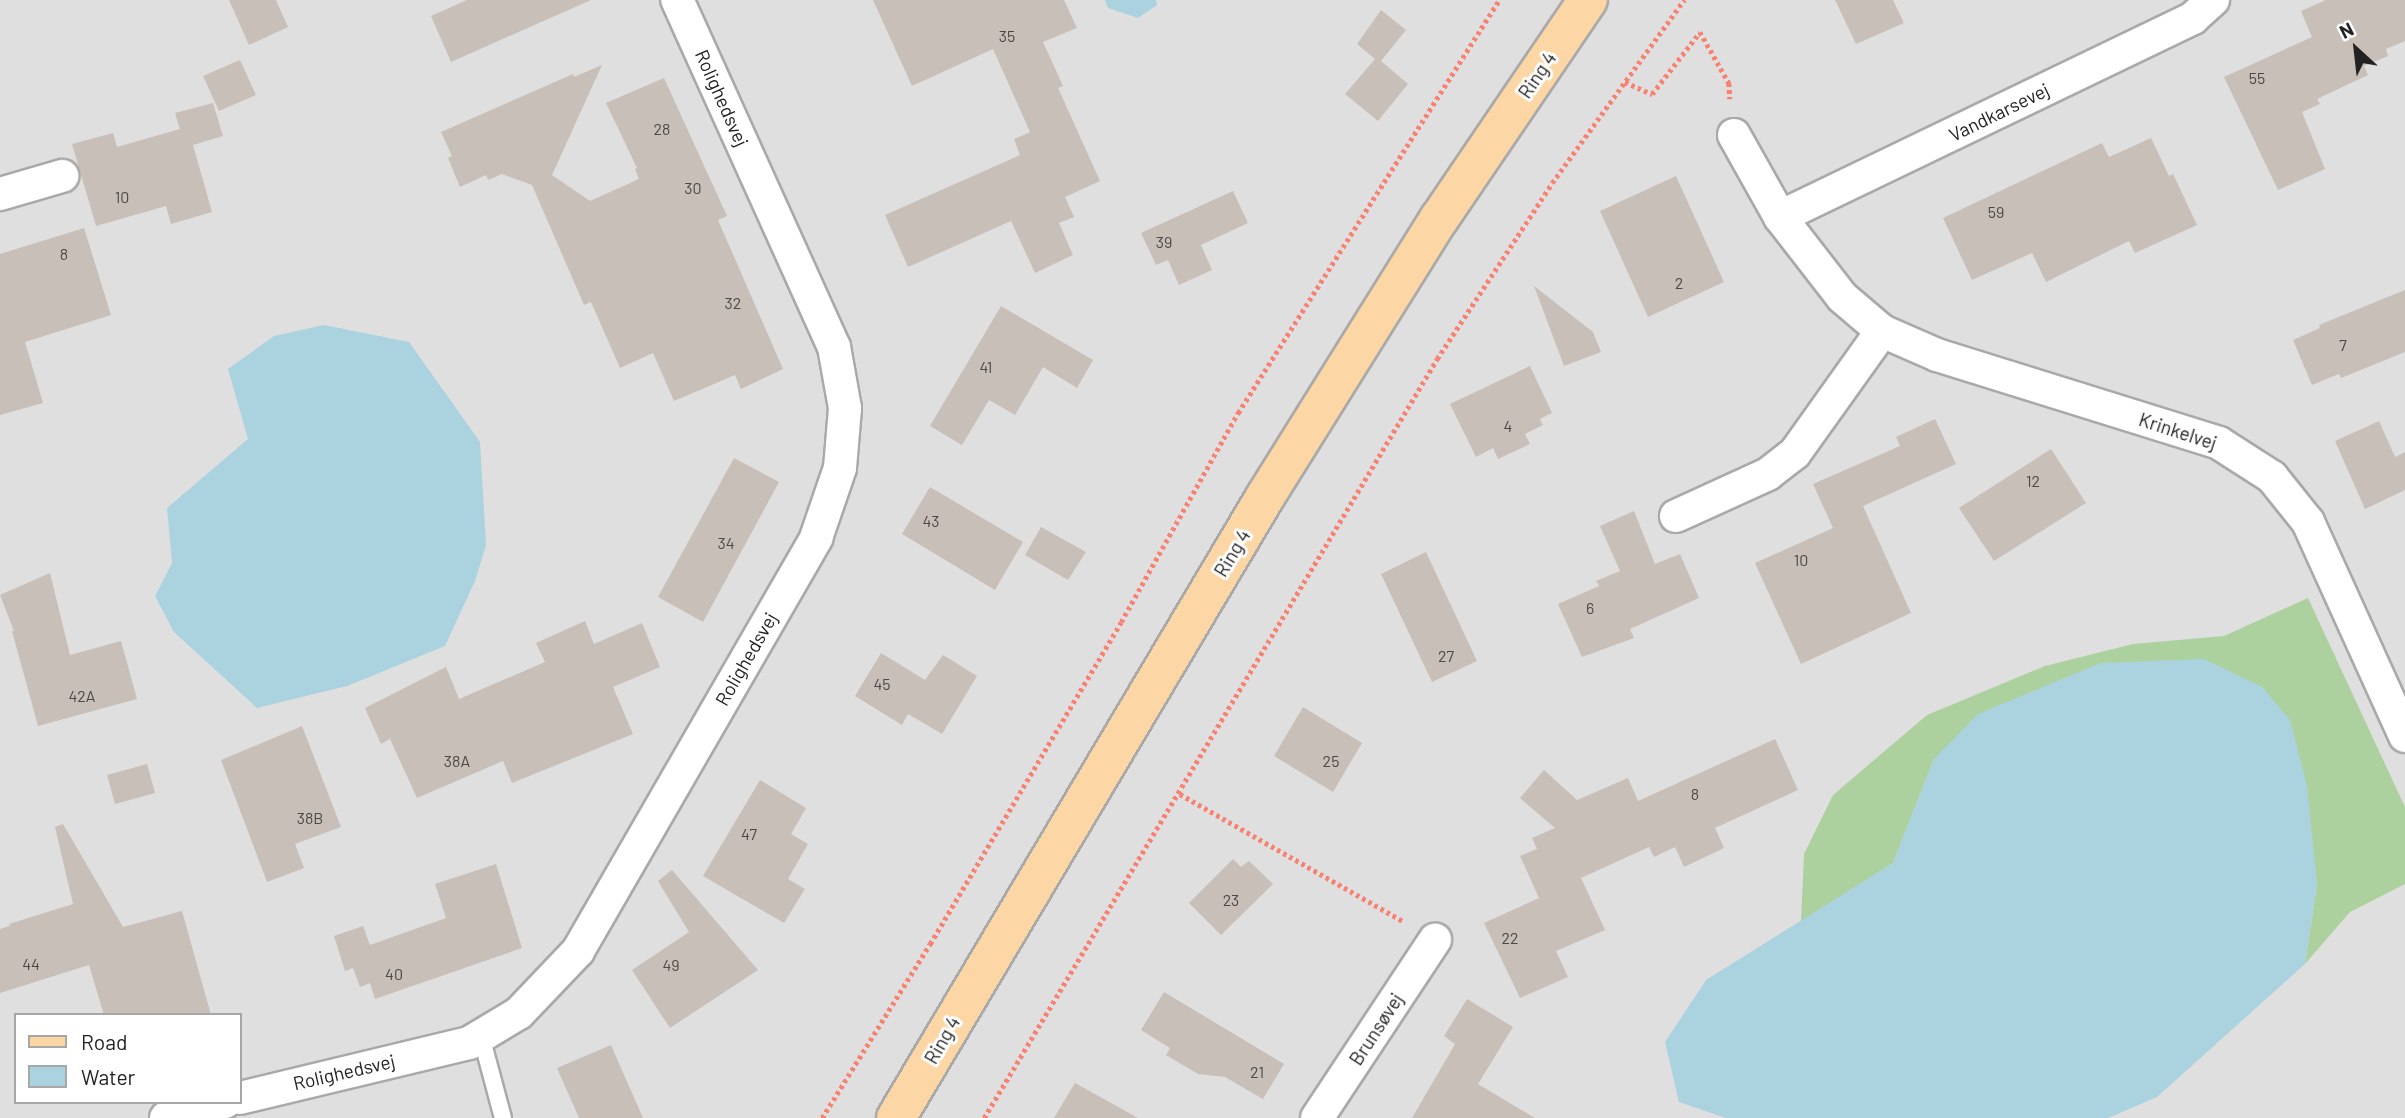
<!DOCTYPE html>
<meta charset="utf-8">
<style>
body{margin:0}
#map{position:relative;width:2405px;height:1118px;overflow:hidden;background:#f2efe9;font-family:Barlow,sans-serif}
div>[style]{position:absolute}
[style*='--x']{left:calc(var(--x)*1px);top:calc(var(--y)*1px);width:calc(var(--w)*1px);rotate:calc(var(--a)*1deg)}
.residential>*{inset:0;background:#e0dfdf}
.forest>*{inset:0;background:#add19e}
.water>*{inset:0;background:#aad3df}
.building>*{inset:0;background:#c7bfb8}
.path>*{height:4.5px;margin-top:-2.25px;transform-origin:0;background:repeating-linear-gradient(90deg,#fa8072 0 3.5px,transparent 0 7px)}
.roads{filter:drop-shadow(2px 0 #a9a9a9) drop-shadow(-2px 0 #a9a9a9) drop-shadow(0 2px #a9a9a9) drop-shadow(0 -2px #a9a9a9)}
.service>*{height:16px;margin:-8px;padding:0 8px;transform-origin:8px;border-radius:8px;background:#fff}
.minor>*{height:32px;margin:-16px;padding:0 16px;transform-origin:16px;border-radius:16px;background:#fff}
.primary>*{height:38px;margin:-19px;padding:0 19px;transform-origin:19px;border-radius:19px;background:#fcd6a4}
span{translate:-50% -50%;white-space:nowrap;text-align:center;line-height:1.15;-webkit-text-stroke:6px #fff;paint-order:stroke}
.number-label{font-size:16px;color:#4b4948}
.number-label span{-webkit-text-stroke-width:0}
.street-label{font-size:19px;color:#222}
.legend{position:absolute;left:14px;top:1013px;width:228px;height:91px;box-sizing:border-box;background:#fff;border:2px solid #a7a7a7;margin:0;padding:9px 12px;list-style:none;font-size:21px;color:#222}
.legend li{display:flex;align-items:center;gap:14px;height:35px}
.legend b{width:35px;border:2px solid #a7a7a7}
.north{position:absolute;left:2321px;top:14px;width:70px;height:70px;-webkit-text-stroke:5px #fff;paint-order:stroke;rotate:333deg;font-size:19px;font-weight:700;line-height:28px;text-align:center;color:#222}
.north::after{content:'';display:block;margin:auto;width:24px;height:32px;background:#222;clip-path:polygon(50% 0,100% 100%,50% 72%,0 100%)}
</style>
<div id="map">
<div class="residential">
<i style="clip-path:polygon(evenodd,0 0,2405px 0,2405px 1118px,0 1118px,0 0,16px 1015px,240px 1015px,240px 1102px,16px 1102px,16px 1015px)"></i>
</div>
<div class="forest">
<i style="clip-path:polygon(2308px 598px,2405px 807px,2405px 884px,2350px 912px,2305px 964px,2317px 884px,1934px 759px,1893px 863px,1801px 922px,1804px 854px,1833px 795px,1927px 715px,2045px 666px,2133px 644px,2224px 636px)"></i>
</div>
<div class="water">
<i style="clip-path:polygon(1105px 0,1156px 0,1157px 5px,1138px 18px,1108px 8px)"></i>
<i style="clip-path:polygon(324px 325px,409px 342px,480px 442px,486px 545px,475px 581px,445px 646px,347px 686px,257px 708px,174px 632px,155px 596px,172px 563px,167px 508px,248px 439px,228px 369px,274px 336px)"></i>
<i style="clip-path:polygon(2204px 659px,2262px 687px,2290px 720px,2307px 786px,2317px 884px,2305px 964px,2157px 1097px,2108px 1118px,1726px 1118px,1679px 1102px,1665px 1042px,1706px 980px,1893px 863px,1934px 759px,1978px 714px,2101px 663px)"></i>
</div>
<div class="building">
<i style="clip-path:polygon(229px 0,276px 0,288px 27px,249px 45px)"></i>
<i style="clip-path:polygon(467px 0,591px 0,451px 62px,431px 16px)"></i>
<i style="clip-path:polygon(873px 0,1064px 0,1077px 28px,1043px 42px,1063px 86px,1058px 88px,1100px 181px,1065px 197px,1074px 217px,1059px 223px,1073px 255px,1035px 273px,1011px 221px,908px 267px,885px 215px,1020px 155px,1014px 139px,1030px 132px,993px 49px,912px 86px)"></i>
<i style="clip-path:polygon(1835px 0,1893px 0,1904px 23px,1856px 44px)"></i>
<i style="clip-path:polygon(2326px 0,2405px 0,2405px 41px,2386px 49px,2388px 56px,2364px 66px,2368px 75px,2317px 99px,2320px 104px,2302px 112px,2325px 169px,2278px 190px,2224px 77px,2312px 37px,2301px 11px)"></i>
<i style="clip-path:polygon(1381px 10px,1406px 30px,1381px 61px,1408px 84px,1378px 121px,1345px 94px,1375px 59px,1357px 44px)"></i>
<i style="clip-path:polygon(240px 60px,256px 95px,219px 111px,203px 76px)"></i>
<i style="clip-path:polygon(602px 65px,552px 175px,590px 201px,639px 179px,635px 169px,637px 168px,606px 103px,664px 78px,727px 216px,718px 220px,783px 369px,741px 389px,735px 375px,674px 401px,653px 353px,620px 368px,591px 302px,584px 305px,532px 185px,502px 174px,488px 180px,486px 175px,460px 187px,448px 158px,452px 156px,441px 132px,573px 74px,574px 77px)"></i>
<i style="clip-path:polygon(213px 103px,223px 136px,193px 145px,212px 212px,171px 224px,166px 206px,96px 226px,72px 144px,113px 133px,117px 147px,180px 129px,175px 113px)"></i>
<i style="clip-path:polygon(2151px 138px,2169px 176px,2173px 174px,2197px 225px,2135px 253px,2129px 241px,2046px 282px,2032px 253px,1972px 280px,1943px 218px,2102px 143px,2109px 157px)"></i>
<i style="clip-path:polygon(1676px 176px,1724px 282px,1648px 317px,1600px 211px)"></i>
<i style="clip-path:polygon(1233px 191px,1248px 223px,1201px 245px,1212px 270px,1179px 285px,1168px 260px,1156px 265px,1141px 233px)"></i>
<i style="clip-path:polygon(84px 228px,111px 315px,25px 342px,43px 403px,0 415px,0 254px)"></i>
<i style="clip-path:polygon(1534px 286px,1593px 332px,1601px 352px,1564px 366px)"></i>
<i style="clip-path:polygon(2405px 290px,2405px 352px,2341px 378px,2339px 374px,2312px 385px,2293px 340px,2320px 328px,2319px 325px)"></i>
<i style="clip-path:polygon(1001px 306px,1093px 360px,1077px 388px,1043px 367px,1015px 415px,989px 400px,962px 445px,930px 426px)"></i>
<i style="clip-path:polygon(1530px 366px,1552px 413px,1540px 419px,1543px 425px,1525px 434px,1530px 444px,1498px 459px,1493px 448px,1476px 457px,1450px 404px)"></i>
<i style="clip-path:polygon(1935px 419px,1956px 464px,1863px 506px,1911px 613px,1801px 664px,1755px 563px,1833px 528px,1813px 484px,1900px 446px,1896px 437px)"></i>
<i style="clip-path:polygon(2379px 421px,2395px 457px,2405px 452px,2405px 490px,2365px 509px,2335px 441px)"></i>
<i style="clip-path:polygon(2051px 449px,2086px 503px,1994px 561px,1959px 508px)"></i>
<i style="clip-path:polygon(734px 458px,779px 482px,703px 622px,658px 597px)"></i>
<i style="clip-path:polygon(930px 487px,1023px 542px,995px 590px,902px 534px)"></i>
<i style="clip-path:polygon(1634px 511px,1655px 564px,1680px 554px,1699px 598px,1630px 629px,1634px 638px,1582px 657px,1558px 604px,1599px 586px,1596px 581px,1620px 571px,1600px 526px)"></i>
<i style="clip-path:polygon(1041px 527px,1086px 552px,1068px 580px,1025px 555px)"></i>
<i style="clip-path:polygon(1426px 552px,1477px 661px,1432px 682px,1381px 574px)"></i>
<i style="clip-path:polygon(50px 573px,70px 655px,121px 641px,137px 699px,38px 726px,12px 631px,14px 631px,0 595px)"></i>
<i style="clip-path:polygon(585px 621px,594px 644px,642px 623px,660px 667px,613px 687px,633px 734px,512px 783px,503px 761px,417px 798px,390px 739px,381px 744px,365px 708px,446px 667px,459px 699px,545px 662px,536px 643px)"></i>
<i style="clip-path:polygon(881px 653px,925px 680px,943px 655px,977px 676px,942px 734px,908px 714px,902px 725px,855px 696px)"></i>
<i style="clip-path:polygon(1303px 707px,1362px 743px,1333px 792px,1274px 756px)"></i>
<i style="clip-path:polygon(302px 726px,341px 827px,295px 844px,304px 868px,267px 882px,221px 760px)"></i>
<i style="clip-path:polygon(1775px 739px,1798px 790px,1715px 828px,1724px 848px,1684px 867px,1675px 847px,1654px 857px,1649px 847px,1581px 878px,1605px 930px,1556px 951px,1568px 977px,1520px 998px,1484px 923px,1539px 898px,1520px 856px,1537px 849px,1532px 838px,1555px 828px,1520px 798px,1544px 770px,1577px 800px,1628px 778px,1638px 801px)"></i>
<i style="clip-path:polygon(147px 764px,155px 793px,115px 804px,107px 775px)"></i>
<i style="clip-path:polygon(760px 780px,806px 808px,791px 834px,808px 844px,788px 879px,805px 889px,784px 923px,703px 876px)"></i>
<i style="clip-path:polygon(63px 824px,123px 927px,182px 911px,211px 1015px,104px 1015px,89px 965px,0 993px,0 929px,10px 926px,9px 924px,73px 904px,55px 827px)"></i>
<i style="clip-path:polygon(1233px 859px,1241px 867px,1249px 861px,1273px 884px,1221px 935px,1189px 903px)"></i>
<i style="clip-path:polygon(496px 864px,522px 948px,375px 999px,370px 983px,360px 987px,353px 968px,345px 971px,334px 936px,363px 926px,370px 945px,446px 918px,435px 884px)"></i>
<i style="clip-path:polygon(672px 870px,758px 970px,670px 1028px,632px 970px,689px 932px,658px 881px)"></i>
<i style="clip-path:polygon(1164px 992px,1284px 1064px,1263px 1099px,1225px 1077px,1198px 1074px,1166px 1055px,1170px 1048px,1141px 1030px)"></i>
<i style="clip-path:polygon(1467px 999px,1513px 1027px,1478px 1084px,1535px 1118px,1412px 1118px,1455px 1044px,1444px 1036px)"></i>
<i style="clip-path:polygon(611px 1045px,643px 1118px,579px 1118px,557px 1068px)"></i>
<i style="clip-path:polygon(1075px 1083px,1138px 1118px,1054px 1118px)"></i>
</div>
<div class="path">
<i style="--x:1625;--y:82;--w:30;--a:24"></i>
<i style="--x:1652;--y:94;--w:78;--a:-52.3"></i>
<i style="--x:1700;--y:32;--w:59;--a:60.4"></i>
<i style="--x:1729;--y:83;--w:16;--a:86"></i>
<i style="--x:1180;--y:794;--w:258;--a:29.7"></i>
<i style="--x:822;--y:1118;--w:205;--a:-58.2"></i>
<i style="--x:930;--y:944;--w:374;--a:-59.3"></i>
<i style="--x:1121;--y:622;--w:240;--a:-60.8"></i>
<i style="--x:1238;--y:413;--w:489;--a:-57.7"></i>
<i style="--x:984;--y:1118;--w:884;--a:-59.17"></i>
<i style="--x:1437;--y:359;--w:210;--a:-56.8"></i>
<i style="--x:1552;--y:183;--w:226;--a:-54.2"></i>
</div>
<div class="roads">
<div class="service">
<i style="--x:481;--y:1036;--w:85;--a:75"></i>
</div>
<div class="minor">
<i style="--x:1734;--y:135;--w:94;--a:60.7"></i>
<i style="--x:1780;--y:217;--w:101;--a:52.2"></i>
<i style="--x:1842;--y:297;--w:52;--a:40.4"></i>
<i style="--x:1882;--y:331;--w:60;--a:23.6"></i>
<i style="--x:1937;--y:355;--w:295;--a:17.3"></i>
<i style="--x:2219;--y:443;--w:63;--a:32.7"></i>
<i style="--x:2272;--y:477;--w:58;--a:51.3"></i>
<i style="--x:2308;--y:522;--w:235;--a:65.6"></i>
<i style="--x:0;--y:194;--w:65;--a:-16.2"></i>
<i style="--x:1780;--y:217;--w:458;--a:-25.7"></i>
<i style="--x:2193;--y:18;--w:27;--a:-42"></i>
<i style="--x:1676;--y:516;--w:101;--a:-24.5"></i>
<i style="--x:1768;--y:474;--w:34;--a:-38"></i>
<i style="--x:1795;--y:453;--w:150;--a:-54.5"></i>
<i style="--x:240;--y:1098;--w:236;--a:-13.5"></i>
<i style="--x:469;--y:1043;--w:58;--a:-31"></i>
<i style="--x:519;--y:1013;--w:86;--a:-46.4"></i>
<i style="--x:578;--y:951;--w:477;--a:-60"></i>
<i style="--x:816;--y:538;--w:74;--a:-71.1"></i>
<i style="--x:840;--y:468;--w:60;--a:-85.2"></i>
<i style="--x:845;--y:408;--w:62;--a:-100.2"></i>
<i style="--x:834;--y:347;--w:381;--a:-114.3"></i>
<i style="--x:166;--y:1118;--w:61;--a:-15.2"></i>
<i style="--x:1317;--y:1118;--w:214;--a:-56.5"></i>
</div>
<div class="primary">
<i style="--x:896;--y:1118;--w:722;--a:-59.28"></i>
<i style="--x:1265;--y:497;--w:328;--a:-58"></i>
<i style="--x:1439;--y:219;--w:265;--a:-55.8"></i>
</div>
</div>
<div class="number-label">
<span style="left:1007px;top:36px">35</span>
<span style="left:2257px;top:78px">55</span>
<span style="left:662px;top:129px">28</span>
<span style="left:693px;top:188px">30</span>
<span style="left:122px;top:197px">10</span>
<span style="left:1996px;top:212px">59</span>
<span style="left:1164px;top:242px">39</span>
<span style="left:64px;top:254px">8</span>
<span style="left:1679px;top:283px">2</span>
<span style="left:733px;top:303px">32</span>
<span style="left:2343px;top:345px">7</span>
<span style="left:986px;top:367px">41</span>
<span style="left:1508px;top:426px">4</span>
<span style="left:2033px;top:481px">12</span>
<span style="left:931px;top:521px">43</span>
<span style="left:726px;top:543px">34</span>
<span style="left:1801px;top:560px">10</span>
<span style="left:1590px;top:608px">6</span>
<span style="left:1446px;top:656px">27</span>
<span style="left:882px;top:684px">45</span>
<span style="left:82px;top:696px">42A</span>
<span style="left:457px;top:761px">38A</span>
<span style="left:1331px;top:761px">25</span>
<span style="left:1695px;top:794px">8</span>
<span style="left:310px;top:818px">38B</span>
<span style="left:749px;top:834px">47</span>
<span style="left:1231px;top:900px">23</span>
<span style="left:1510px;top:938px">22</span>
<span style="left:31px;top:964px">44</span>
<span style="left:671px;top:965px">49</span>
<span style="left:394px;top:974px">40</span>
<span style="left:1257px;top:1072px">21</span>
</div>
<div class="street-label">
<span style="left:1537px;top:75px;rotate:-56deg">Ring 4</span>
<span style="left:722px;top:98px;rotate:66deg">Rolighedsvej</span>
<span style="left:1999px;top:112px;rotate:-26deg">Vandkarsevej</span>
<span style="left:2178px;top:431px;rotate:18deg">Krinkelvej</span>
<span style="left:1232px;top:553px;rotate:-59deg">Ring 4</span>
<span style="left:746px;top:659px;rotate:-60deg">Rolighedsvej</span>
<span style="left:1376px;top:1029px;rotate:-57deg">Brunsøvej</span>
<span style="left:942px;top:1040px;rotate:-60deg">Ring 4</span>
<span style="left:344px;top:1072px;rotate:-13deg">Rolighedsvej</span>
</div>
<ul class="legend">
<li><b style="height:9px;background:#fcd6a4"></b>Road</li>
<li><b style="height:19px;background:#aad3df"></b>Water</li>
</ul>
<div class="north">N</div>
</div>
